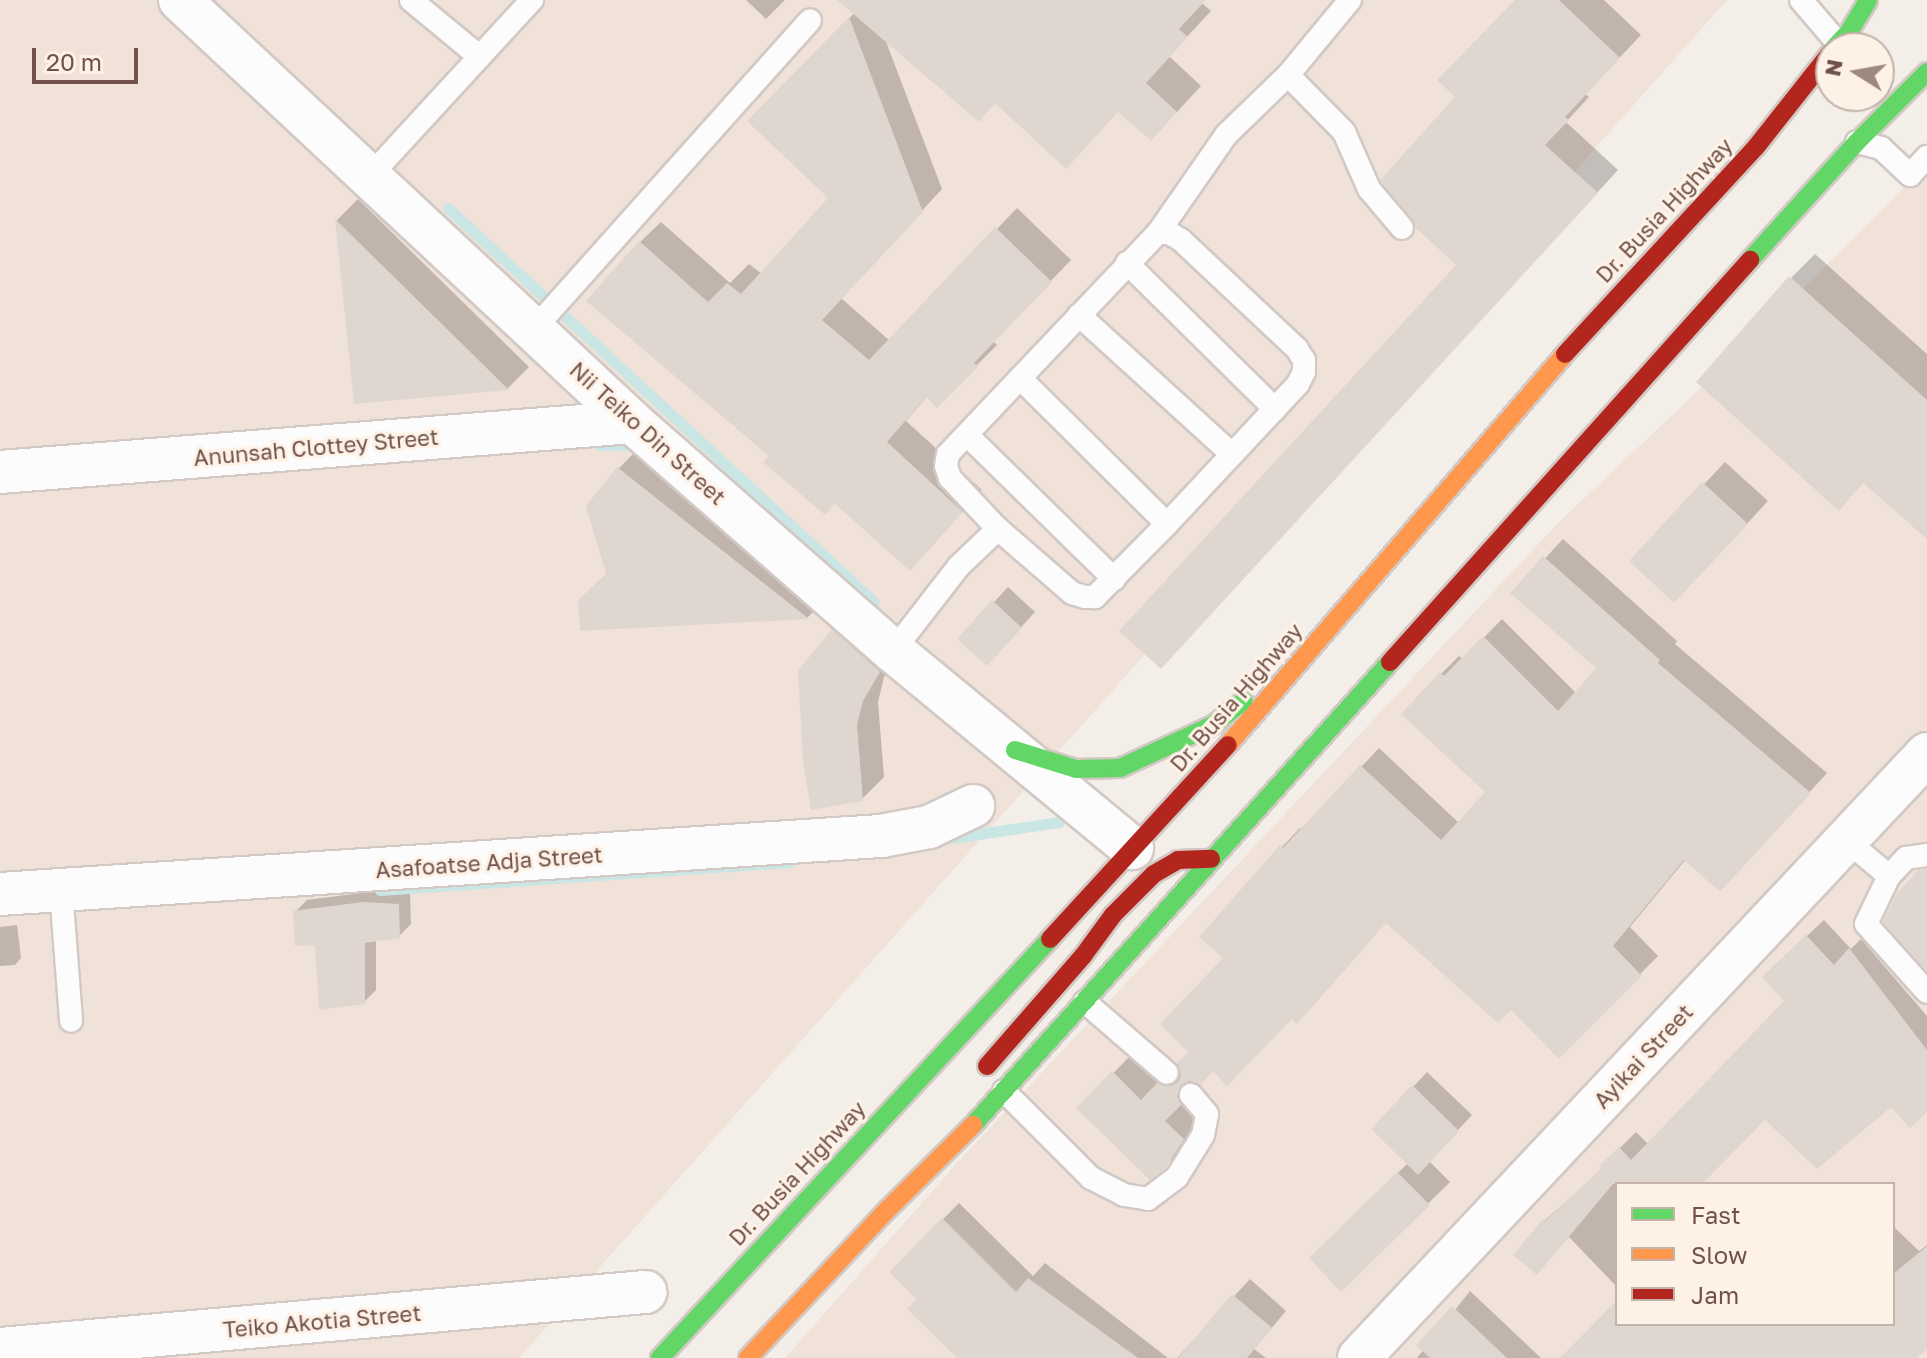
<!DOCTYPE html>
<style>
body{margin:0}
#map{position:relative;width:1927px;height:1358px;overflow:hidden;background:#f4eee8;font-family:"Golos Text",sans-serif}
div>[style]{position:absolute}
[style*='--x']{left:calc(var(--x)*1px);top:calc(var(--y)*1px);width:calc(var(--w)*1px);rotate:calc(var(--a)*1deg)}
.residential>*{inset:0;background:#f0e2d8}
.shadow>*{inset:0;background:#0003}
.stream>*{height:11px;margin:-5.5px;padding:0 5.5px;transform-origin:5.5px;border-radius:5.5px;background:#cae6e4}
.building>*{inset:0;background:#e0d6d0}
.roads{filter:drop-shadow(2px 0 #d2c9c5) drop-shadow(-2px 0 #d2c9c5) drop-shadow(0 2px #d2c9c5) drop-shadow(0 -2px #d2c9c5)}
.lane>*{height:22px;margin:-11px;padding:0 11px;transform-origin:11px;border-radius:11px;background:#fdfcfc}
.street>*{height:42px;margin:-21px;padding:0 21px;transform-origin:21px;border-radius:21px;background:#fdfcfc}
.fast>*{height:18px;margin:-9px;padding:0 9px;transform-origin:9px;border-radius:9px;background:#63d668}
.slow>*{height:18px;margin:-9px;padding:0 9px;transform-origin:9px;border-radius:9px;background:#ff974d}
.jam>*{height:18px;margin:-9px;padding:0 9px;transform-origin:9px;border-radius:9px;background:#b3261e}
span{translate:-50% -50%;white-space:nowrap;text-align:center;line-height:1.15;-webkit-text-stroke:6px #fef2e7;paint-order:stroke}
.street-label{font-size:22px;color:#70524a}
.legend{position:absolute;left:1615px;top:1182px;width:280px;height:144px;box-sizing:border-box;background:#fef2e7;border:2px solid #c5b2a8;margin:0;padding:10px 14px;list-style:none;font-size:24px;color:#70524a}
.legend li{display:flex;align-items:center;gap:16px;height:40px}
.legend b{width:40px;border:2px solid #c5b2a8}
.north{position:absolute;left:1815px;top:32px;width:80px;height:80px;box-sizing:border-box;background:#fef2e7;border:2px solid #c5b2a8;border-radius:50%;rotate:281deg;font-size:22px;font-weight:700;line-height:32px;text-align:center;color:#70524a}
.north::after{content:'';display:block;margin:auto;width:28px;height:36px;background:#9e8981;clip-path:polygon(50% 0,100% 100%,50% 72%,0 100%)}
.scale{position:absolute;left:32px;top:48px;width:106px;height:36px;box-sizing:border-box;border:4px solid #70524a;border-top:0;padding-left:10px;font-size:24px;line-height:28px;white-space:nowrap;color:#70524a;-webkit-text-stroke:6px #fef2e7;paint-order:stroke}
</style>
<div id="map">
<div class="residential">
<i style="clip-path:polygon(0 0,1727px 0,519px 1358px,0 1358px)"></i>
<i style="clip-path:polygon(evenodd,1927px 164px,1927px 1358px,785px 1358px,958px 1162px,1560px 521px,1757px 335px,1927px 164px,1617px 1184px,1893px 1184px,1893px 1324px,1617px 1324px,1617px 1184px)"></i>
</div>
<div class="shadow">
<i style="clip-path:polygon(746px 0,785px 0,766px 19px)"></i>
<i style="clip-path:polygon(867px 0,1205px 0,1202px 3px,1211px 11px,1169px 56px,1201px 86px,1175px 114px,996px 102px,978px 120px,885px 39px,942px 189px,841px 298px,890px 341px,1017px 208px,1071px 260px,993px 341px,997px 345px,937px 405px,928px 395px,906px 421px,982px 490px,930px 548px,835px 502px,771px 456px,640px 242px,661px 222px,730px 283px,749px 264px,762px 274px,831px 198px,750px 121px)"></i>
<i style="clip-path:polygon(1517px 0,1604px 0,1641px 35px,1585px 94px,1589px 97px,1566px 122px,1618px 170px,1183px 644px,1459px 265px,1458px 97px)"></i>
<i style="clip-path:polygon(358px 199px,529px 367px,508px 388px,355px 401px,337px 220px)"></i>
<i style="clip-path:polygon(1815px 254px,1927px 354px,1927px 537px,1864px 482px,1838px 508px,1791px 278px)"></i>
<i style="clip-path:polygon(647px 440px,836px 589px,808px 617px,582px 629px,608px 573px,618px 469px)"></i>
<i style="clip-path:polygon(1725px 462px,1768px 501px,1696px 579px,1632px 561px)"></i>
<i style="clip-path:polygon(1563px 539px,1677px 641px,1675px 644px,1827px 773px,1738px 871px,1686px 859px,1630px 927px,1658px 956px,1559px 1056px,1511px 1007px,1387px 921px,1315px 1003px,1214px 1069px,1182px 1101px,1201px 1120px,1184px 1147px,1165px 1166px,1079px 1108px,1132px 1054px,1160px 1083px,1191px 1052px,1226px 958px,1202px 937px,1282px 847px,1300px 828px,1302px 830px,1379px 748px,1459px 823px,1488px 792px,1441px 674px,1459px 656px,1463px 659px,1502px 619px,1576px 693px,1598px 668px,1513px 593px)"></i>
<i style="clip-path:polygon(1008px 587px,1035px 612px,1001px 649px,960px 639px)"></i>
<i style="clip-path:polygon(855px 609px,901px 649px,884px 677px,878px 702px,884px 777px,862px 799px,833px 631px)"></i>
<i style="clip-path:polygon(376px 891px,410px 892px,411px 924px,399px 936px,376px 939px,376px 990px,364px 1002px,295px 912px,307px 900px)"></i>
<i style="clip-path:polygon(1824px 920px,1851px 949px,1861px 939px,1927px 1016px,1927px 1110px,1892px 1104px,1765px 1118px,1700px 1184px,1617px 1184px,1617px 1287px,1569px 1237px,1537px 1272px,1544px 1221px,1604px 1168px,1602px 1166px,1636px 1132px,1649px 1145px,1787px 1001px,1781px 960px)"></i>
<i style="clip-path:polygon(17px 925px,21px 958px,15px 965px,0 966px,0 927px)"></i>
<i style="clip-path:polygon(1427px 1072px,1472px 1115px,1429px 1161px,1450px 1182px,1341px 1289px,1312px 1258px,1409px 1162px,1413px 1087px)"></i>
<i style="clip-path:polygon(959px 1203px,1033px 1276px,1045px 1263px,1168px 1358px,975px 1358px,891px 1272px)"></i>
<i style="clip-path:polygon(1893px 1226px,1919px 1251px,1927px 1245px,1927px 1346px,1914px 1358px,1563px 1358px,1617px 1303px,1617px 1324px,1893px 1324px)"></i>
<i style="clip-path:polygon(1250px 1279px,1286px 1311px,1254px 1349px,1266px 1358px,1177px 1358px)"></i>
<i style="clip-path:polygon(1470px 1291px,1541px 1358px,1417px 1358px)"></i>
</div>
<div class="stream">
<i style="--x:448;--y:208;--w:580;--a:42.77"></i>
<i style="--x:599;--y:445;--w:39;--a:0"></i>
<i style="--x:945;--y:839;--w:115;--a:-8.5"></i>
<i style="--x:380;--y:890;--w:411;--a:-3.9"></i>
</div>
<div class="building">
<i style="clip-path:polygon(837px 0,1206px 0,1179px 29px,1188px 37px,1146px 83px,1177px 112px,1151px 141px,1118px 112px,1066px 169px,995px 103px,979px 122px)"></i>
<i style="clip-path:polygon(1515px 0,1559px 0,1620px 58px,1565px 117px,1569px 120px,1545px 145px,1598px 193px,1161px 669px,1119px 631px,1456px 265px,1416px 228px,1380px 180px,1455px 97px,1437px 80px)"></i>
<i style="clip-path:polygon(849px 17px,923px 212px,822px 320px,869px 360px,995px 227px,1052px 282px,974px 363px,978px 367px,937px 408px,926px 397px,887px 442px,963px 512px,910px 571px,835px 504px,825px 515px,763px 462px,769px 456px,586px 301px,639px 241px,708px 302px,727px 283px,741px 294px,828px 198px,747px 121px)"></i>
<i style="clip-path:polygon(335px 219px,509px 390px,354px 404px)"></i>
<i style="clip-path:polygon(1789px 276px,1927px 400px,1927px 539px,1863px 483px,1839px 511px,1696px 382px)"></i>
<i style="clip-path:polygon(617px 467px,809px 619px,580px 631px,578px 600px,606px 574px,586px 506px)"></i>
<i style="clip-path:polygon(1702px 482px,1748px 524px,1674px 603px,1629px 561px)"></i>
<i style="clip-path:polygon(1543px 556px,1660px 660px,1658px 663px,1811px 793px,1720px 892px,1684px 860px,1613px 946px,1642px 976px,1559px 1059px,1511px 1010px,1498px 1023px,1386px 923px,1297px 1024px,1292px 1019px,1227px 1086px,1213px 1071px,1201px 1085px,1189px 1081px,1181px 1085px,1177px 1097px,1181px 1105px,1165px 1121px,1184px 1139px,1166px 1167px,1150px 1180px,1076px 1108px,1112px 1071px,1141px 1100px,1157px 1083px,1171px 1086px,1178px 1082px,1181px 1075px,1177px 1063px,1188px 1052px,1160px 1024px,1223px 958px,1199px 937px,1280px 845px,1283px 848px,1360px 765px,1441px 840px,1485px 792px,1401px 714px,1440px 672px,1444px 676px,1483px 636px,1558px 711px,1596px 668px,1510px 593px)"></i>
<i style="clip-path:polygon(992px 600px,1022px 628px,987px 666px,957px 639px)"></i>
<i style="clip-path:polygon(832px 629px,880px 672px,863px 701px,857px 725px,863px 801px,811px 810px,803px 761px,798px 671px)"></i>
<i style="clip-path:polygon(1927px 869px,1927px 971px,1883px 922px,1896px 895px,1917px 871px)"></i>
<i style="clip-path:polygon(363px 902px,399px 904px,400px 938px,365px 943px,365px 1004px,319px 1010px,315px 945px,295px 946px,293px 911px)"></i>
<i style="clip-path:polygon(1806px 935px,1834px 965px,1849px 948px,1927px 1050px,1927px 1112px,1910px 1128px,1891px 1107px,1817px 1169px,1765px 1120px,1702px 1184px,1613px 1184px,1537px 1275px,1513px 1255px,1543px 1219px,1545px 1221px,1602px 1168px,1599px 1166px,1619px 1147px,1631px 1160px,1784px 1001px,1762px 977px)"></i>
<i style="clip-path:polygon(1412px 1085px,1459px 1131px,1418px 1175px,1371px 1129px)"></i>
<i style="clip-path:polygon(1397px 1172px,1430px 1205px,1341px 1292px,1309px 1258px)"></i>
<i style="clip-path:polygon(942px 1218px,1016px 1292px,1028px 1278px,1138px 1358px,957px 1358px,907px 1309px,916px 1299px,889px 1272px)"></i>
<i style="clip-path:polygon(1927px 1246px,1927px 1349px,1917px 1358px,1560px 1358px,1617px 1300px,1617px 1324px,1893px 1324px,1893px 1274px)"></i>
<i style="clip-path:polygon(1232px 1294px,1272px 1328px,1247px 1358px,1178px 1358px)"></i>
<i style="clip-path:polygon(1452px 1306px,1507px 1358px,1430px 1358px,1416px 1345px)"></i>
</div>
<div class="roads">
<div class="lane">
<i style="--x:411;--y:0;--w:89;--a:39.6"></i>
<i style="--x:1801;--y:0;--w:57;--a:49.3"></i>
<i style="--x:1288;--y:75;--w:80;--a:45.5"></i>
<i style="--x:1344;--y:132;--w:62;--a:66.3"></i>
<i style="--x:1369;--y:189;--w:51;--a:49.8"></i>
<i style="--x:1857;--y:142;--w:25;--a:14"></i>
<i style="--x:1881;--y:148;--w:40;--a:43"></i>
<i style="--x:1910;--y:175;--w:25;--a:-47"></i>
<i style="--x:369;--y:177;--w:241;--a:-47.4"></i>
<i style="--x:1158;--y:233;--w:11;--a:0"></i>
<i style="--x:1169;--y:233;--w:14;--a:30"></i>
<i style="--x:1181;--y:240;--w:159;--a:43.2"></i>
<i style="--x:1297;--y:349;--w:13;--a:58"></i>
<i style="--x:1304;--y:360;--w:12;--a:90"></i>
<i style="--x:1304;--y:372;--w:13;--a:117"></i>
<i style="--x:1298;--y:384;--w:192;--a:133.1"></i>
<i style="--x:1167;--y:524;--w:103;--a:134.6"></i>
<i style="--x:1095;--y:597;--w:10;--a:180"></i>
<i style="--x:1085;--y:597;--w:14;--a:-163"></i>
<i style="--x:1072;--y:593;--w:98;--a:-139.1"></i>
<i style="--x:998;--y:529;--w:70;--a:-133.3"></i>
<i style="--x:950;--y:478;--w:13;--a:-108"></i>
<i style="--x:946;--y:466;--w:12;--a:-81"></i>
<i style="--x:948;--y:454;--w:305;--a:-46.5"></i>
<i style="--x:1158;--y:233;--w:119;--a:-55.2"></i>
<i style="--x:1226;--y:135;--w:86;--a:-44.1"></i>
<i style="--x:1288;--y:75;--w:97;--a:-50.4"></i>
<i style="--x:1127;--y:263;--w:208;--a:44.6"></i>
<i style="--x:1079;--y:315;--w:207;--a:42.3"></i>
<i style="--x:534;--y:329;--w:414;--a:-48.2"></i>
<i style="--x:1020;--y:378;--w:207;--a:44.8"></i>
<i style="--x:967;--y:435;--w:206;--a:44.4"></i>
<i style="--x:893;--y:651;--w:108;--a:-52.2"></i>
<i style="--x:959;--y:566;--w:54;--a:-43.5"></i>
<i style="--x:1846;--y:840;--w:56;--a:39.9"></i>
<i style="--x:1927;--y:855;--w:21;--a:172"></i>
<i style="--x:1906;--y:858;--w:25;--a:133"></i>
<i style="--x:1889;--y:876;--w:53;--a:115.6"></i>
<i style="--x:1866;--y:924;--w:91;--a:48.1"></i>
<i style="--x:61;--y:890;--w:131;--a:85.6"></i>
<i style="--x:1085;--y:1002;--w:108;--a:40.9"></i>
<i style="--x:1004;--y:1091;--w:123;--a:45"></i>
<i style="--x:1091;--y:1178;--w:37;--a:27"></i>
<i style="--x:1124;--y:1195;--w:24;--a:9"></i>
<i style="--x:1148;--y:1199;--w:36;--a:-37"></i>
<i style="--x:1177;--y:1177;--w:49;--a:-58.2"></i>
<i style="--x:1203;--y:1135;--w:21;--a:-79"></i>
<i style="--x:1207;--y:1114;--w:25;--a:-130"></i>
</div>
<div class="street">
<i style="--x:180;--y:0;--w:618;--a:43.03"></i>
<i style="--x:632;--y:422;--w:347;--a:41.3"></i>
<i style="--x:893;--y:651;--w:310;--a:39.5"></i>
<i style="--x:0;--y:472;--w:634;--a:-4.52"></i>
<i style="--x:0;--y:894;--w:883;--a:-3.77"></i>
<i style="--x:881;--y:836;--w:49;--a:-10.6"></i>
<i style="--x:929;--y:827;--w:49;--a:-25.5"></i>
<i style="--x:0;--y:1349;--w:648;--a:-5.05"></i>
<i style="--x:1359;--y:1358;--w:829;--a:-46.76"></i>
</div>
<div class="fast">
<i style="--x:1834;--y:48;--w:22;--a:-47"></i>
<i style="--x:1849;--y:32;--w:37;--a:-59"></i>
<i style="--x:1750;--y:260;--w:159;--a:-47.8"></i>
<i style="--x:1857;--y:142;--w:99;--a:-45"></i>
<i style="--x:1015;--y:750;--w:64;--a:17.3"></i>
<i style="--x:1076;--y:769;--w:44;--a:-1.3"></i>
<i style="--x:1120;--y:768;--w:102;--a:-24.8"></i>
<i style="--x:1213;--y:725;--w:39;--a:-38"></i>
<i style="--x:973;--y:1125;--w:623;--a:-47.99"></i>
<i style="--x:660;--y:1358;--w:572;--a:-47.05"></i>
</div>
<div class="slow">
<i style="--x:1228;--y:745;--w:516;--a:-49.24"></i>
<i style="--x:748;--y:1358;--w:200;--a:-46.8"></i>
<i style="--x:885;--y:1212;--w:124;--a:-44.7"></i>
</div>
<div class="jam">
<i style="--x:1565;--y:354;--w:282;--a:-47.3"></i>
<i style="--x:1756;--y:147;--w:121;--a:-51.7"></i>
<i style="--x:1390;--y:662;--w:540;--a:-48.15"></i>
<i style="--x:1050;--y:939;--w:263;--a:-47.5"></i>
<i style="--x:987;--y:1066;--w:146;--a:-48.9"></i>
<i style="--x:1083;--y:956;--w:51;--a:-53.8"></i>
<i style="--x:1113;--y:915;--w:58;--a:-45"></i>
<i style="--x:1154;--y:874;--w:28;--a:-30"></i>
<i style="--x:1178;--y:860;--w:33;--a:-2"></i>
</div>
</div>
<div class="street-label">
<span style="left:1664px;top:210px;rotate:-47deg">Dr. Busia Highway</span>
<span style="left:648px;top:433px;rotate:42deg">Nii Teiko Din Street</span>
<span style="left:316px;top:447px;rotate:-5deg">Anunsah Clottey Street</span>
<span style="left:1236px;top:697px;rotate:-49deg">Dr. Busia Highway</span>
<span style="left:489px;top:862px;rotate:-4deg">Asafoatse Adja Street</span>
<span style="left:1643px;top:1056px;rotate:-47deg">Ayikai Street</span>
<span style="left:797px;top:1173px;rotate:-47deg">Dr. Busia Highway</span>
<span style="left:322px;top:1321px;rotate:-5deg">Teiko Akotia Street</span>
</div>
<ul class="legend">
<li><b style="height:10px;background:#63d668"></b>Fast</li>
<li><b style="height:10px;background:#ff974d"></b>Slow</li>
<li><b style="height:10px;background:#b3261e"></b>Jam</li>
</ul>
<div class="north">N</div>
<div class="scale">20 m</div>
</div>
